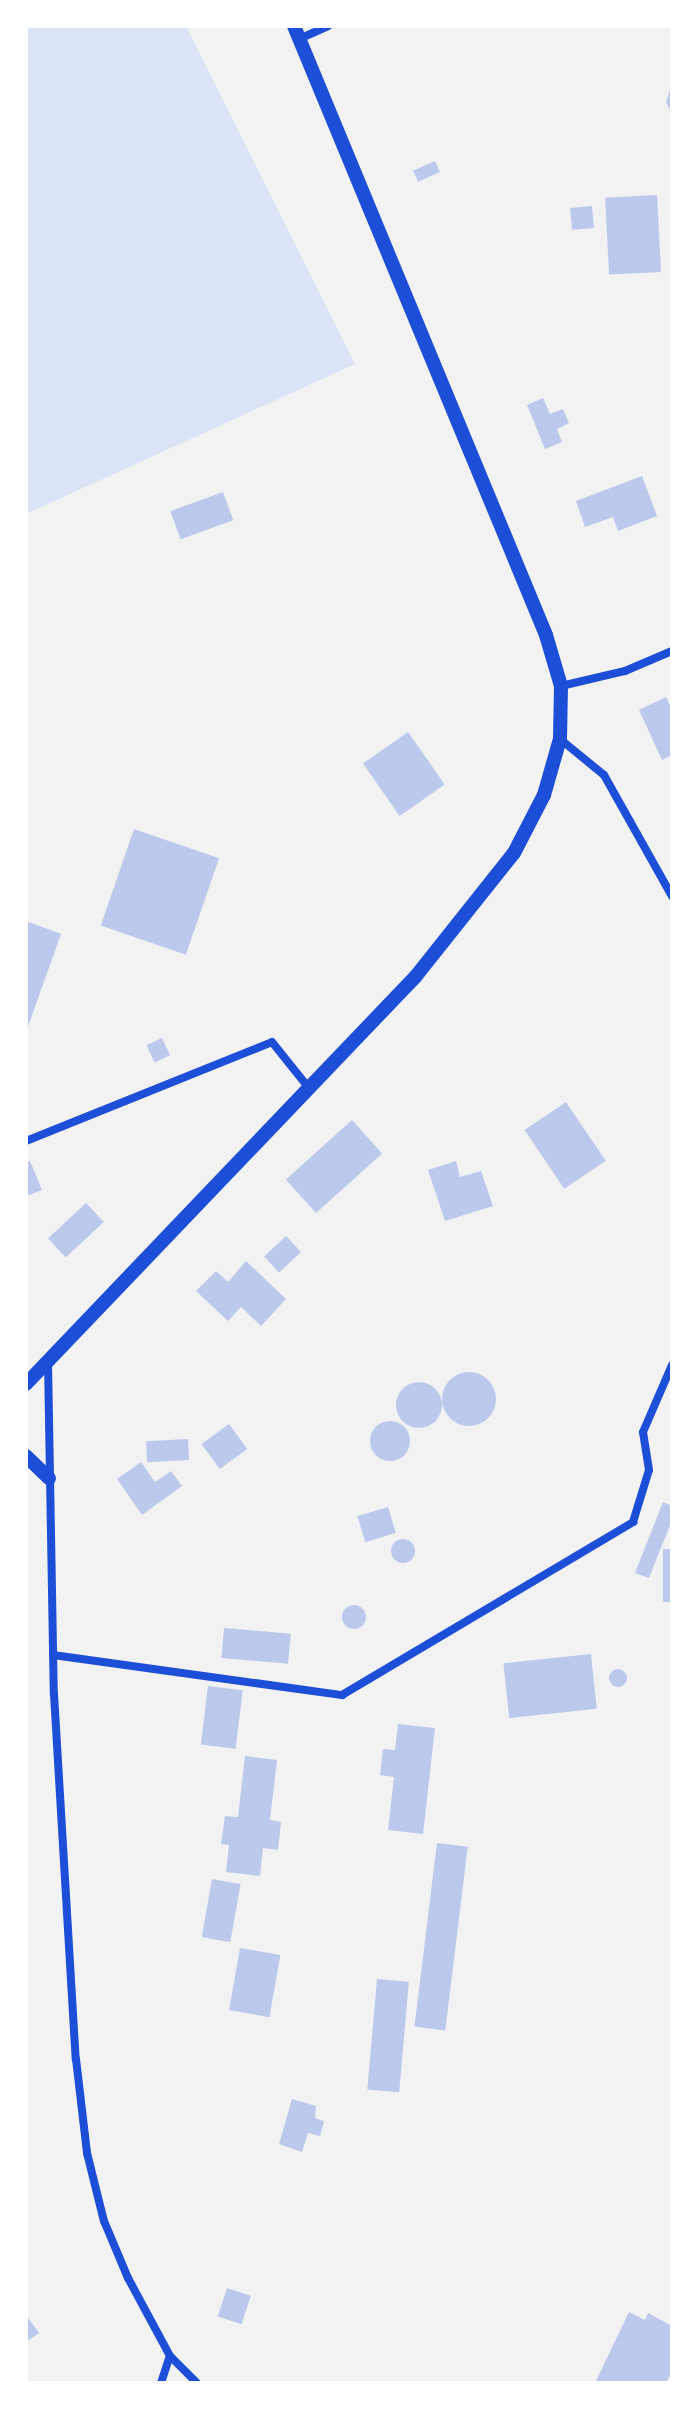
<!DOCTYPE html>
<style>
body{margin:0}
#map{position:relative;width:698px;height:2409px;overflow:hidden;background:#f2f2f2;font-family:"Titillium Web",sans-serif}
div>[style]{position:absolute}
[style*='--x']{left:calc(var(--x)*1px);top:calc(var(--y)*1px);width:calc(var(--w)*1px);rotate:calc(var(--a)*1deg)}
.green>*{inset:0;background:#dbe4f7}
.building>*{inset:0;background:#bdc9ec;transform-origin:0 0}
.round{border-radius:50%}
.minor>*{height:8px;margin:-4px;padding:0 4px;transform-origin:4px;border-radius:4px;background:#1d4ed8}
.tertiary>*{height:14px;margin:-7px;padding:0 7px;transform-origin:7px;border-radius:7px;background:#1d4ed8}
span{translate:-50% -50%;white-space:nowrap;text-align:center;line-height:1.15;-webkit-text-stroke:8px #fff;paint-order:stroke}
.frame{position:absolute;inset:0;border:28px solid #fff;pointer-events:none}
</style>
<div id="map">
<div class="green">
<div style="clip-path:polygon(26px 26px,186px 26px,355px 364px,26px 514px)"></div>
</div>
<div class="building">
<div style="clip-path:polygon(672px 84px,672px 114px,666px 102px)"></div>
<div style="left:435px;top:161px;width:12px;height:24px;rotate:66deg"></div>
<div style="left:657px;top:195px;width:77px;height:52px;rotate:87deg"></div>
<div style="left:592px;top:206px;width:22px;height:22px;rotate:85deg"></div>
<div style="clip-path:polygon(543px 398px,550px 414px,563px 409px,569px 423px,557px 429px,562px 442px,545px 449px,527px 405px)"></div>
<div style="clip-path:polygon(642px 476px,657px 516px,618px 531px,613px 517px,585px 527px,576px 501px)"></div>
<div style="left:223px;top:492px;width:30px;height:56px;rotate:70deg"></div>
<div style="clip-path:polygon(666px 697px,672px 710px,672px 755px,662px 760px,639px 710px)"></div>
<div style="left:408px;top:732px;width:64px;height:55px;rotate:55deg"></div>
<div style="left:134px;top:829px;width:90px;height:102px;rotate:19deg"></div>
<div style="clip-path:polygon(26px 921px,61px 934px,26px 1032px)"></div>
<div style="left:162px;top:1038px;width:19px;height:17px;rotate:65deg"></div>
<div style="left:566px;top:1102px;width:71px;height:50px;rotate:56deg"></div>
<div style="left:352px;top:1120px;width:45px;height:89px;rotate:48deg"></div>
<div style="clip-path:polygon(30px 1161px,42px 1190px,26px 1196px,26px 1163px)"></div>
<div style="clip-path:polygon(456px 1161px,460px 1177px,481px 1171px,493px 1206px,445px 1221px,428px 1170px)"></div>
<div style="left:86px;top:1203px;width:26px;height:52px;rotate:47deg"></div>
<div style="left:286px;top:1236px;width:22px;height:30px;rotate:47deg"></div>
<div style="clip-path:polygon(246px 1261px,286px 1299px,261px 1326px,241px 1307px,228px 1321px,196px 1291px,216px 1271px,228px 1282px)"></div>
<div class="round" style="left:442px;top:1372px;width:54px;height:54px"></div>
<div class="round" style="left:396px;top:1382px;width:46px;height:46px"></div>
<div class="round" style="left:370px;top:1421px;width:40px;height:40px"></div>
<div style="left:229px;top:1424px;width:31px;height:34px;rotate:54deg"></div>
<div style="left:188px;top:1439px;width:21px;height:42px;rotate:87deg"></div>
<div style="clip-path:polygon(141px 1462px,155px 1482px,171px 1471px,182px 1486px,142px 1515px,117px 1479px)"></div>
<div style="clip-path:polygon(663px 1502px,672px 1506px,672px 1520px,649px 1578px,635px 1573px)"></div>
<div style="left:388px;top:1507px;width:27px;height:32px;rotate:73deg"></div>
<div class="round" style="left:391px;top:1539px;width:24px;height:24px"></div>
<div style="left:663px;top:1549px;width:9px;height:53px"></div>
<div class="round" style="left:342px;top:1605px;width:24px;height:24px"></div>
<div style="left:224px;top:1628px;width:67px;height:30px;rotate:5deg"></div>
<div style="left:591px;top:1654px;width:55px;height:88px;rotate:84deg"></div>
<div class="round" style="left:609px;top:1669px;width:18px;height:18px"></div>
<div style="left:208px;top:1686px;width:35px;height:59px;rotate:7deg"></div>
<div style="clip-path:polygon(398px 1724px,435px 1728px,423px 1834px,388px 1830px,394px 1777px,380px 1775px,383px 1749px,395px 1750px)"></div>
<div style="clip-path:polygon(245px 1756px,277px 1760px,270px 1820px,281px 1822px,278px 1850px,263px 1848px,260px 1876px,226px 1872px,229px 1845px,221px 1844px,225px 1816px,238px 1817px)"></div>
<div style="left:437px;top:1843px;width:31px;height:185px;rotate:7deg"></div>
<div style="left:212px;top:1879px;width:29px;height:59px;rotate:10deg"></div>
<div style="left:240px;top:1948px;width:41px;height:63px;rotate:10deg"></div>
<div style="left:377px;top:1979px;width:32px;height:111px;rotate:5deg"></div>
<div style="clip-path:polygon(292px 2099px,316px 2106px,315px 2118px,324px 2121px,320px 2136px,308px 2133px,302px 2152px,279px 2144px)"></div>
<div style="left:227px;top:2288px;width:25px;height:30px;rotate:18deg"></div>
<div style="clip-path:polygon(629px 2312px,645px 2320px,648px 2313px,672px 2326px,672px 2372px,666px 2383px,595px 2383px)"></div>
<div style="clip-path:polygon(26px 2315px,39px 2333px,26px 2342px)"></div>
</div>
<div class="minor">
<div style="--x:299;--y:39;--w:32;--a:-24"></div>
<div style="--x:561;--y:686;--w:66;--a:-13.2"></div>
<div style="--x:625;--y:671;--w:51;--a:-23.1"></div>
<div style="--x:560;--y:739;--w:57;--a:39.3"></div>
<div style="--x:604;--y:775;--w:139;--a:60.7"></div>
<div style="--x:26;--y:1141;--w:265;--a:-21.9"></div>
<div style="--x:272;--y:1042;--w:58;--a:51.3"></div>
<div style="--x:48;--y:1362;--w:332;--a:89"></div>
<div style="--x:54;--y:1694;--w:366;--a:86.6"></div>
<div style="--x:76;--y:2059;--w:95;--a:83.3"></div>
<div style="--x:87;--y:2153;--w:70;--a:76"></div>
<div style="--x:104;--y:2221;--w:62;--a:67.2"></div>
<div style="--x:128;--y:2278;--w:89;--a:61.7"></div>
<div style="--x:170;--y:2356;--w:38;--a:45"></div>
<div style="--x:53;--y:1655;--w:292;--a:7.9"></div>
<div style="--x:342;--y:1695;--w:339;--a:-30.7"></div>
<div style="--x:633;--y:1522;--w:54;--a:-72.9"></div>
<div style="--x:649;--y:1470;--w:38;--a:-99"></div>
<div style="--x:643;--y:1432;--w:73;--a:-66.6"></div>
<div style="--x:161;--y:2383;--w:28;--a:-72"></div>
</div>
<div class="tertiary">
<div style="--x:26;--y:1384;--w:564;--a:-46.29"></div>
<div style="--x:416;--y:976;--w:157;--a:-51.5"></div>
<div style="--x:514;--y:853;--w:65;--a:-62.7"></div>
<div style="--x:544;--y:795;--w:58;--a:-74.1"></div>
<div style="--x:560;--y:739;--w:53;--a:-88.9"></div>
<div style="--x:561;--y:686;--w:53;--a:-106.4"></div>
<div style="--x:546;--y:635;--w:659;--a:-112.48"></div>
<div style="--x:26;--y:1456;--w:32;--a:44"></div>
</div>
<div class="frame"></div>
</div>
